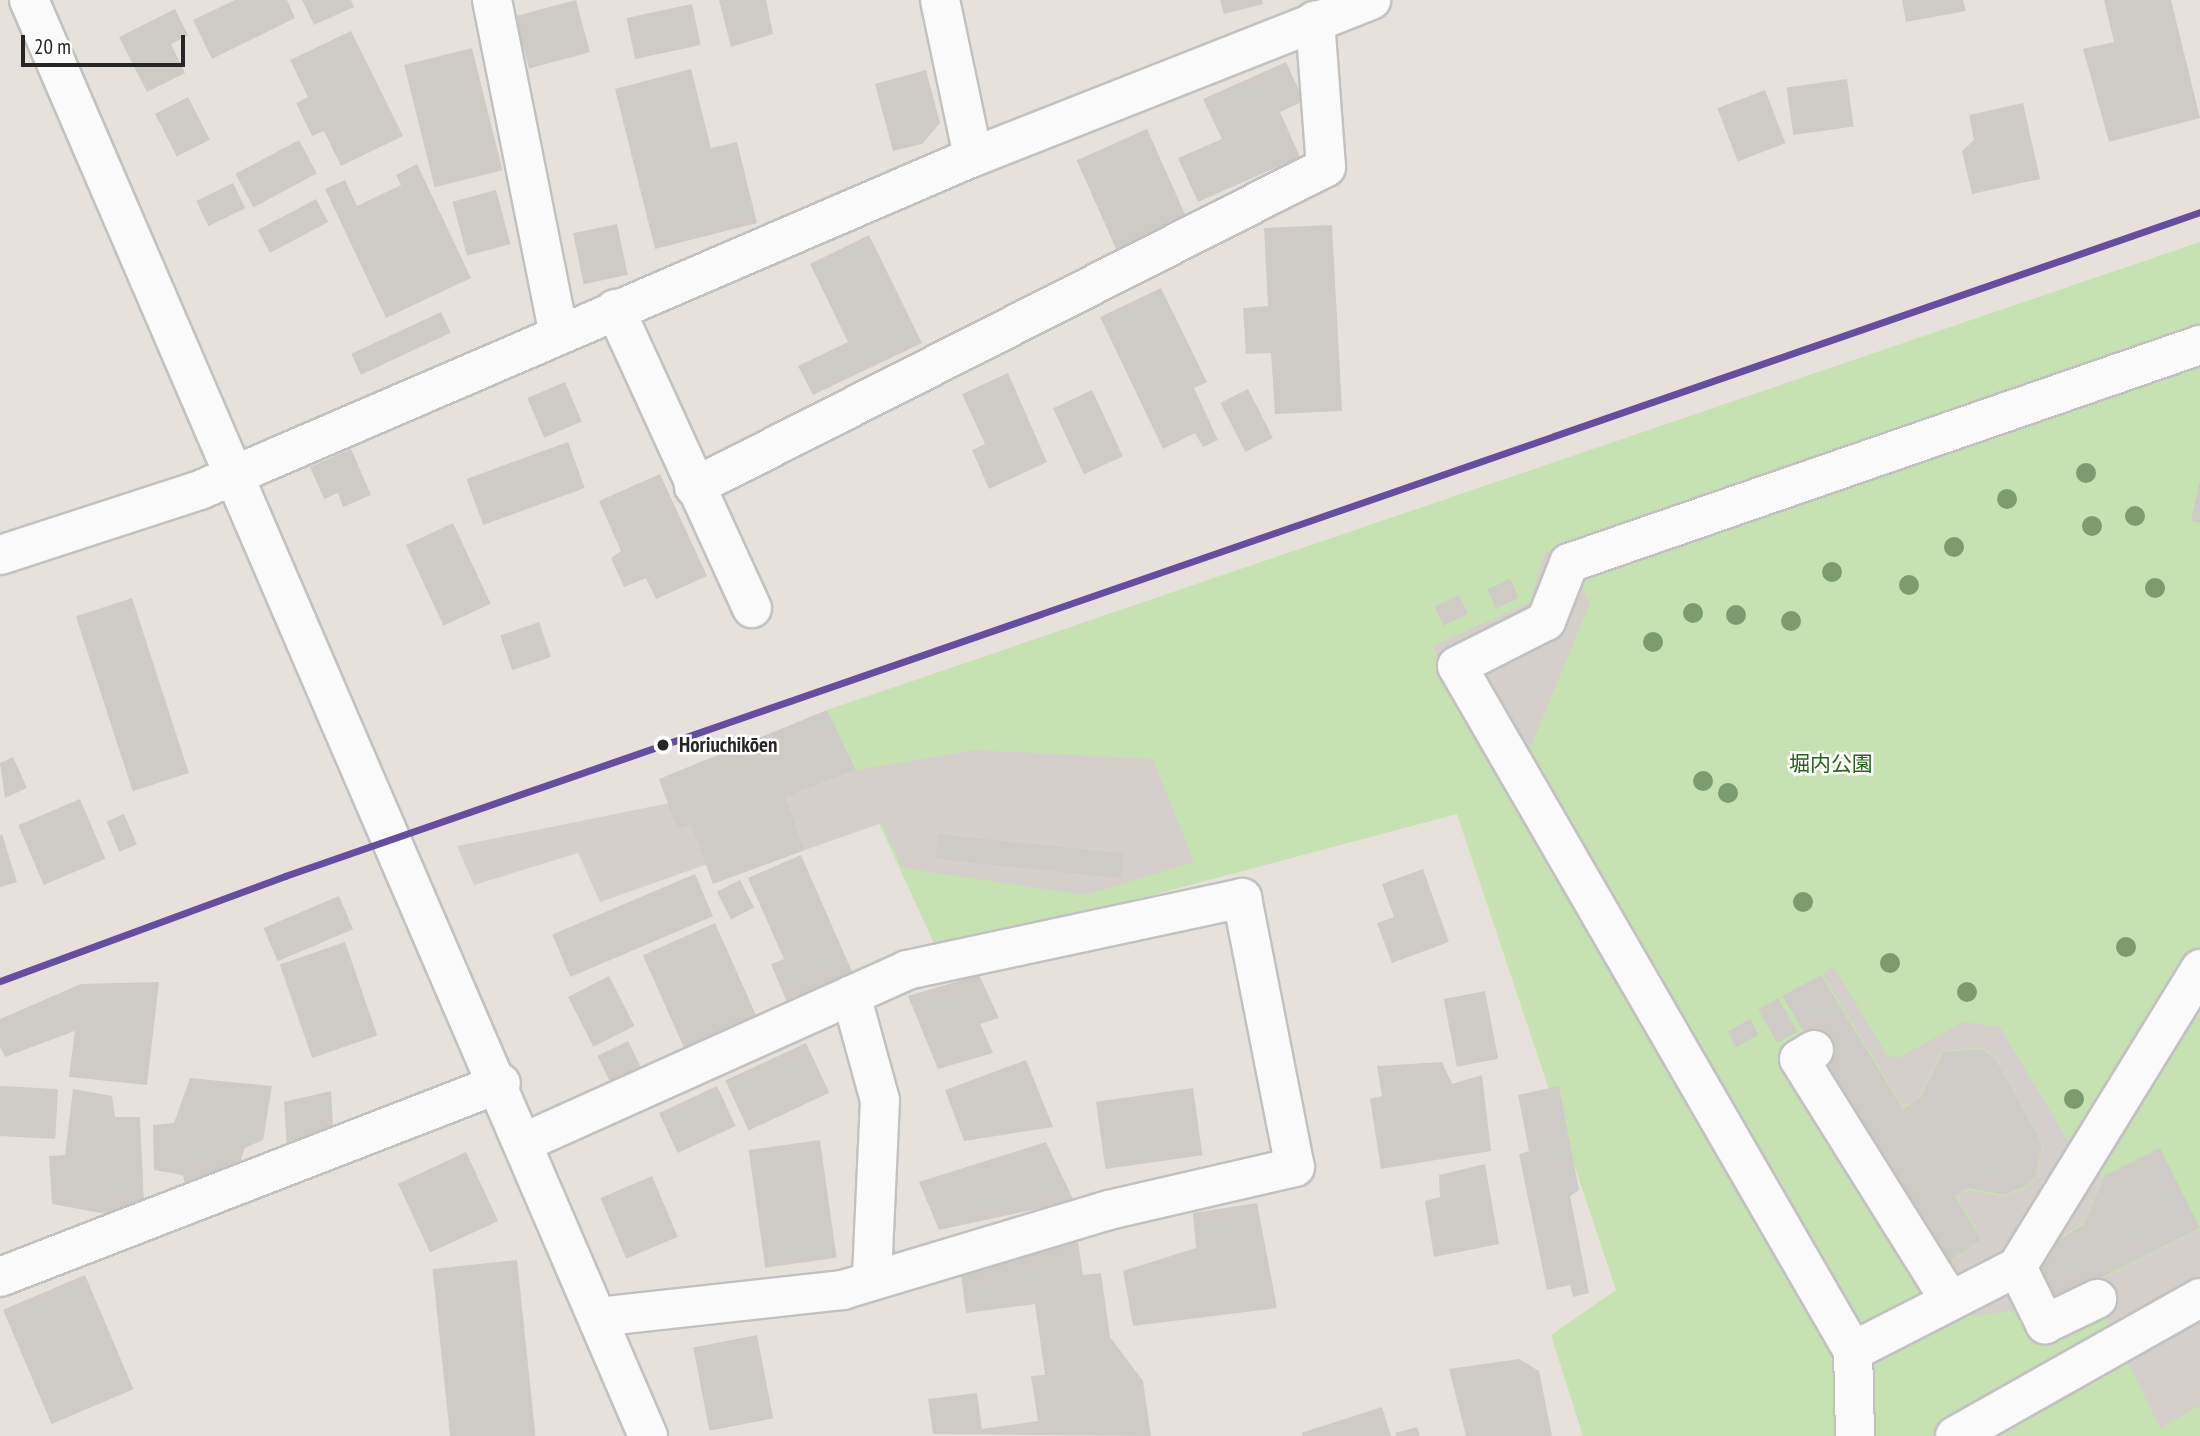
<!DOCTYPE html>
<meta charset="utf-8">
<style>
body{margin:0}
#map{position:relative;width:2200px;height:1436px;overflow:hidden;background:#e6e1db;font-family:"PT Sans Narrow","Noto Sans JP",sans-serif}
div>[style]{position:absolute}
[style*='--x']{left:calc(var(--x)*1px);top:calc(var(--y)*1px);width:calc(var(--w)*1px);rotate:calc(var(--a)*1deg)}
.green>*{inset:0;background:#c6e2b2}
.plaza>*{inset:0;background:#d4cfca}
.building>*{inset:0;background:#cecbc7;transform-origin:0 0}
.roads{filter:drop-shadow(2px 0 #c2c1c1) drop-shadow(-2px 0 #c2c1c1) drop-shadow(0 2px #c2c1c1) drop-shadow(0 -2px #c2c1c1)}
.street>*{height:38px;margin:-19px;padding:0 19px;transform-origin:19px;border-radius:19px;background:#fbfafa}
.rail-1>*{height:7px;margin:-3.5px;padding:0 3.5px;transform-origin:3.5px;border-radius:3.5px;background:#654e9e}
.trees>*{width:20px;height:20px;margin:-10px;border-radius:50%;background:#7c9c6f}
.dots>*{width:19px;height:19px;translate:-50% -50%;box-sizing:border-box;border:4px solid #fff;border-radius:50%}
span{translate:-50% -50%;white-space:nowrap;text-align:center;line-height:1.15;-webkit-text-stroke:5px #fff;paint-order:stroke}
.stop-label{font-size:21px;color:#262626;font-weight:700}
.left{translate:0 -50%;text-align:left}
.park-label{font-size:21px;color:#266317}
.scale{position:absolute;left:21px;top:35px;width:164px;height:32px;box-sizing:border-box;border:4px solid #262626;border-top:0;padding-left:9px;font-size:21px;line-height:24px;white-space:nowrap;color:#262626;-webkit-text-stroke:5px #fff;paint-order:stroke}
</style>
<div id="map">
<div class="green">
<div style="clip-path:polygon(2200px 242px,2200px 1436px,1583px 1436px,1551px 1335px,1616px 1290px,1457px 814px,938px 952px,827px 710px)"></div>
</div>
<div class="plaza">
<div style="clip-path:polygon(1545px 551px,1569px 563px,1590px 603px,1528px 753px,1493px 772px,1433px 646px,1530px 602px)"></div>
<div style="clip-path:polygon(975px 750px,1153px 759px,1194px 862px,1086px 895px,902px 868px,882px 823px,805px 850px,786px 797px,856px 770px)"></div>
<div style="clip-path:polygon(684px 800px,708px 864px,600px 902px,578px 853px,474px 885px,457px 846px)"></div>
<div style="clip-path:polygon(1834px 967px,1887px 1055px,1898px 1058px,1963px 1022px,2000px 1027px,2069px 1142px,2103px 1177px,2083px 1223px,2034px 1255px,2057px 1302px,2200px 1229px,2200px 1406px,2160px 1428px,2097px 1299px,1974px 1316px,1946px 1265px,1982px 1240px,1957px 1196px,1970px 1190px,2004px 1197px,2025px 1188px,2036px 1177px,2043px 1143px,1995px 1057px,1982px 1048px,1942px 1051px,1919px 1098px,1903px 1107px,1822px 973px)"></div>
</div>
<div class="building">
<div style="clip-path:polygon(235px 0,287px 0,295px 18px,212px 59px,193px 20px)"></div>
<div style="clip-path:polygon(302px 0,351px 0,354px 7px,314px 25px)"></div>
<div style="left:576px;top:0;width:54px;height:63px;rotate:75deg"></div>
<div style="clip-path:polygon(719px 0,766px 0,773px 34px,731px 47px)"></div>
<div style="clip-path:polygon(1220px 0,1262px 0,1263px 4px,1224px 14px)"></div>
<div style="clip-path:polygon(1902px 0,1963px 0,1966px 11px,1906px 22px)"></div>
<div style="clip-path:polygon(2104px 0,2171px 0,2200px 118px,2109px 142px,2083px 49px,2114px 42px)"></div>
<div style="left:692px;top:4px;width:42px;height:67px;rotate:78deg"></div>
<div style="clip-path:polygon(175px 9px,188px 35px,171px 44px,185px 73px,147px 92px,119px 37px)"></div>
<div style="clip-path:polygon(351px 31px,403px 136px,341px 166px,324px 131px,312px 136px,296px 103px,308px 97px,290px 60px)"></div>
<div style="left:472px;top:48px;width:126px;height:70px;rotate:76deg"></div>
<div style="clip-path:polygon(1286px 62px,1304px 101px,1280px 112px,1300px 157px,1198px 202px,1178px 158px,1222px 139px,1203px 99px)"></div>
<div style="clip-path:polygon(691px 69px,711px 148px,737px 142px,757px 223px,655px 249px,615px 89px)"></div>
<div style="clip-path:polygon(926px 70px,940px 123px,922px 144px,893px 151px,875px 84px)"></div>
<div style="left:1847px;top:79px;width:48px;height:61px;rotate:82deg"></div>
<div style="left:1765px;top:90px;width:57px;height:51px;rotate:69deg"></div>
<div style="left:188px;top:97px;width:48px;height:37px;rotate:63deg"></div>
<div style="clip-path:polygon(2023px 103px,2040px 179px,1972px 194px,1962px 151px,1974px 140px,1969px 115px)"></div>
<div style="left:1147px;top:129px;width:97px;height:77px;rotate:66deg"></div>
<div style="left:299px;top:140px;width:38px;height:72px;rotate:62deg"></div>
<div style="clip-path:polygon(417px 164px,471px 278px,386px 318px,325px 189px,345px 180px,357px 206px,401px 185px,396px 175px)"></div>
<div style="left:233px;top:183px;width:28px;height:41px;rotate:64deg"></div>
<div style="left:496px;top:190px;width:56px;height:45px;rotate:75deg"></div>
<div style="left:316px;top:199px;width:26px;height:66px;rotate:62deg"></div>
<div style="left:617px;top:224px;width:52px;height:45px;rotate:78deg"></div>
<div style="clip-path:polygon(1332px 225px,1342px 411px,1275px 414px,1271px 353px,1246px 354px,1243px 308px,1268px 306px,1264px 228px)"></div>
<div style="clip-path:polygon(869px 235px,922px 343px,813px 395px,798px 366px,848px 342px,810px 264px)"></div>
<div style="clip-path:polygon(1161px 288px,1207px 382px,1194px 388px,1218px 440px,1203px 447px,1195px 433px,1163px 449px,1100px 317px)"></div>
<div style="left:441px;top:312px;width:23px;height:99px;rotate:65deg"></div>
<div style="clip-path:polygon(1008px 373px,1047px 462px,989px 489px,972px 450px,985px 444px,962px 394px)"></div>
<div style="left:565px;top:382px;width:43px;height:41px;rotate:67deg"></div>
<div style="left:1248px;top:389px;width:55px;height:31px;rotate:63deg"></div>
<div style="left:1092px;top:390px;width:73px;height:43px;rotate:65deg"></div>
<div style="left:568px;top:442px;width:49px;height:108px;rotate:70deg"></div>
<div style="clip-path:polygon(351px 449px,371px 495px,343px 507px,338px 493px,324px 499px,310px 467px)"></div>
<div style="clip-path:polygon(660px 474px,707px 576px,656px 599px,646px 578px,624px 587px,611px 558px,621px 551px,599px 501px)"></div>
<div style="clip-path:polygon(2199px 483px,2200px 483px,2200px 523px,2191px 521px)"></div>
<div style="left:453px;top:523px;width:89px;height:52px;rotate:65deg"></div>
<div style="left:1510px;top:579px;width:21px;height:25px;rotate:65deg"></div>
<div style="left:1459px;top:595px;width:21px;height:27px;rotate:65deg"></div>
<div style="left:132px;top:598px;width:184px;height:59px;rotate:72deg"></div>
<div style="left:539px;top:622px;width:37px;height:41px;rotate:71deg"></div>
<div style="clip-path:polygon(827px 710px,856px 770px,786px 797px,805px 850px,713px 884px,691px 824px,677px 829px,659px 779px)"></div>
<div style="clip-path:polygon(13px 757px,27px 788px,5px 798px,0 763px)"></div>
<div style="left:80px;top:799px;width:65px;height:67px;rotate:67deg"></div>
<div style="left:124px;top:814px;width:33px;height:19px;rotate:67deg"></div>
<div style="clip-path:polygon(2px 834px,17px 882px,0 887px,0 835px)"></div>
<div style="left:938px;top:834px;width:187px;height:25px;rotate:6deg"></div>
<div style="clip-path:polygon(801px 855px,857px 983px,791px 1012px,771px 964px,784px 959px,748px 878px)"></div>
<div style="clip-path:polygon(1423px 869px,1449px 942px,1392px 963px,1377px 923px,1394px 917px,1382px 884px)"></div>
<div style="left:695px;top:874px;width:46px;height:155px;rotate:67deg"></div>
<div style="left:740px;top:880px;width:31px;height:26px;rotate:63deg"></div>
<div style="left:339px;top:896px;width:36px;height:82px;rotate:67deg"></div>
<div style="left:715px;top:923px;width:107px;height:79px;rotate:66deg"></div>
<div style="left:345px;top:942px;width:99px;height:69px;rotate:71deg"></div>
<div style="clip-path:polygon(979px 975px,999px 1018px,980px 1024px,993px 1053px,938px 1069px,908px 996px)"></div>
<div style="clip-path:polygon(1821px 975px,1903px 1109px,1920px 1098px,1943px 1052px,1981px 1049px,1995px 1058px,2042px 1143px,2036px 1176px,2024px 1187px,2004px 1195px,1969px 1188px,1955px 1196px,1981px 1240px,1945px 1264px,1782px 996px)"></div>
<div style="left:609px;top:976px;width:56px;height:46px;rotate:63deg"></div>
<div style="clip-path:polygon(159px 982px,147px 1085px,69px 1077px,75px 1031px,5px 1057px,0 1047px,0 1019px,81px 984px)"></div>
<div style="left:1485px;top:991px;width:69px;height:42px;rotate:79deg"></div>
<div style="left:1778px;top:998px;width:39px;height:23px;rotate:60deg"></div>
<div style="left:1750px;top:1019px;width:18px;height:26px;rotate:61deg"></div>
<div style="left:628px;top:1041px;width:37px;height:34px;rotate:64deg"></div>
<div style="left:806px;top:1043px;width:55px;height:89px;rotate:65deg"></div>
<div style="clip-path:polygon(1026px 1060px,1053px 1127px,964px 1141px,945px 1090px)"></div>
<div style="clip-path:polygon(1442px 1062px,1452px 1084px,1482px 1075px,1491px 1151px,1381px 1169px,1370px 1099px,1382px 1096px,1377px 1066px)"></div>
<div style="clip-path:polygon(190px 1078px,272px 1086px,263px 1140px,245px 1148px,239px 1166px,186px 1189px,183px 1175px,154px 1170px,153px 1125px,174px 1123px)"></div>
<div style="left:0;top:1086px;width:58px;height:50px;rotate:3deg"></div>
<div style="left:717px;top:1086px;width:44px;height:64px;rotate:65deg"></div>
<div style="clip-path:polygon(1559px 1086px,1579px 1190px,1570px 1196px,1589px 1293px,1573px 1297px,1570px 1285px,1547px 1290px,1519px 1154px,1529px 1151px,1518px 1095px)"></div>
<div style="left:1193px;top:1088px;width:68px;height:98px;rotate:82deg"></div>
<div style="clip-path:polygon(73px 1089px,112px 1096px,115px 1117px,140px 1117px,144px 1202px,112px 1215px,52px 1204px,49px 1156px,65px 1155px)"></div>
<div style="clip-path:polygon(331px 1091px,333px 1126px,287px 1149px,284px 1102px)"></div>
<div style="left:820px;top:1140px;width:119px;height:72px;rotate:82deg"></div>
<div style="clip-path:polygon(1046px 1142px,1074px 1201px,939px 1230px,919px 1182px)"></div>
<div style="clip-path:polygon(2160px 1148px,2200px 1228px,2057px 1300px,2036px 1255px,2084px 1224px,2104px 1176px)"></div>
<div style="left:466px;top:1152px;width:76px;height:75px;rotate:65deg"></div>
<div style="clip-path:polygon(1485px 1164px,1499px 1244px,1434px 1257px,1425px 1201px,1440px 1197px,1439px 1175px)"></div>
<div style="left:652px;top:1176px;width:66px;height:56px;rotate:67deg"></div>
<div style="clip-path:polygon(1257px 1203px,1277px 1308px,1133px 1326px,1123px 1271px,1196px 1248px,1193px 1213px)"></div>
<div style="clip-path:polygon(1078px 1242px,1083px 1275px,1101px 1273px,1110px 1337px,1143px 1381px,1151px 1436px,933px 1434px,928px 1399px,977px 1393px,982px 1429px,1038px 1421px,1031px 1376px,1045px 1375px,1035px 1304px,966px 1313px,959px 1258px)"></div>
<div style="left:517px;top:1260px;width:177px;height:85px;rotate:84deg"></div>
<div style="left:85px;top:1275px;width:124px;height:89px;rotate:67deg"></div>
<div style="left:757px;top:1335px;width:85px;height:65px;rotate:79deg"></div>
<div style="clip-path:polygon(1519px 1359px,1539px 1371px,1552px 1436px,1466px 1436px,1449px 1369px)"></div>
<div style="clip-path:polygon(1382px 1407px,1391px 1436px,1303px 1436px,1301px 1433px)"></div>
<div style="clip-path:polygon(1417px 1427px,1420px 1436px,1396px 1436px,1395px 1433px)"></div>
</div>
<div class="roads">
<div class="street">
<div style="--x:29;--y:0;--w:1564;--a:66.68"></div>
<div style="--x:492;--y:0;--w:341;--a:78.7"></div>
<div style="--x:940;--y:0;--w:160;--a:78.1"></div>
<div style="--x:615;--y:309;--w:329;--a:65.4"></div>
<div style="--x:694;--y:487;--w:708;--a:-26.85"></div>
<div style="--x:1326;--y:167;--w:147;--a:-94.3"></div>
<div style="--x:0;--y:555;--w:210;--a:-18"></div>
<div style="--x:200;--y:490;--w:842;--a:-23.31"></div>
<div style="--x:973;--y:157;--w:428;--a:-21.5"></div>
<div style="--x:851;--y:995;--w:109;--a:74.6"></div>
<div style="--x:880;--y:1100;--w:178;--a:92.6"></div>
<div style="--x:1814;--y:1050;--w:17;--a:149"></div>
<div style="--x:1799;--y:1059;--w:285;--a:58"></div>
<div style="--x:525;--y:1142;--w:419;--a:-24.2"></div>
<div style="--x:907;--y:970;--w:343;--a:-12.1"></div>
<div style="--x:1242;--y:898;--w:274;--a:78.9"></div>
<div style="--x:1295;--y:1167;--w:191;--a:167"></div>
<div style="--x:1109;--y:1210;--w:278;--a:163.3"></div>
<div style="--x:843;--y:1290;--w:245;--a:173.7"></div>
<div style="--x:2017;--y:1267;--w:64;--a:63.8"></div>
<div style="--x:2045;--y:1324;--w:58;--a:-25.7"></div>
<div style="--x:0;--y:1277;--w:537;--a:-21.17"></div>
<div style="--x:1853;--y:1351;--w:184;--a:-27.1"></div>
<div style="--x:2017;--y:1267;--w:350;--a:-58.4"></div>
<div style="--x:1855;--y:1436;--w:85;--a:-91.3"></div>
<div style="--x:1853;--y:1351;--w:791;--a:-120.03"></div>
<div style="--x:1457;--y:666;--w:100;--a:-26.8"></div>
<div style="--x:1546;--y:621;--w:62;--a:-68.4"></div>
<div style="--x:1569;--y:563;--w:668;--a:-19.06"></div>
<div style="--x:1955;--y:1436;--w:281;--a:-29.4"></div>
</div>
</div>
<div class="rail-1">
<div style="--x:0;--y:981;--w:304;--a:-20.2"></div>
<div style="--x:285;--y:876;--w:2027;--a:-19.12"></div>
</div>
<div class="trees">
<div style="left:2086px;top:473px"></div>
<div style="left:2007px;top:499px"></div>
<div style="left:2135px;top:516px"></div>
<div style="left:2092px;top:526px"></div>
<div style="left:1954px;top:547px"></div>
<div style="left:1832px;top:572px"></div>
<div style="left:1909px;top:585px"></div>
<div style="left:2155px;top:588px"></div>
<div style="left:1693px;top:613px"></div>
<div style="left:1736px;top:615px"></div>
<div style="left:1791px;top:621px"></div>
<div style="left:1653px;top:642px"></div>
<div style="left:1703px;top:781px"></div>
<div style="left:1728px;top:793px"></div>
<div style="left:1803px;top:902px"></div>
<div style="left:2126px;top:947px"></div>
<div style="left:1890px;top:963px"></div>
<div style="left:1967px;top:992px"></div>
<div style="left:2074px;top:1099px"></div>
</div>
<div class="dots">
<div style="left:663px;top:745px;background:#262626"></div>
</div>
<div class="stop-label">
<span class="left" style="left:679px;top:745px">Horiuchikōen</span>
</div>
<div class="park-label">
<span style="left:1831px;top:764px">堀内公園</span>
</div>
<div class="scale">20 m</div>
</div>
